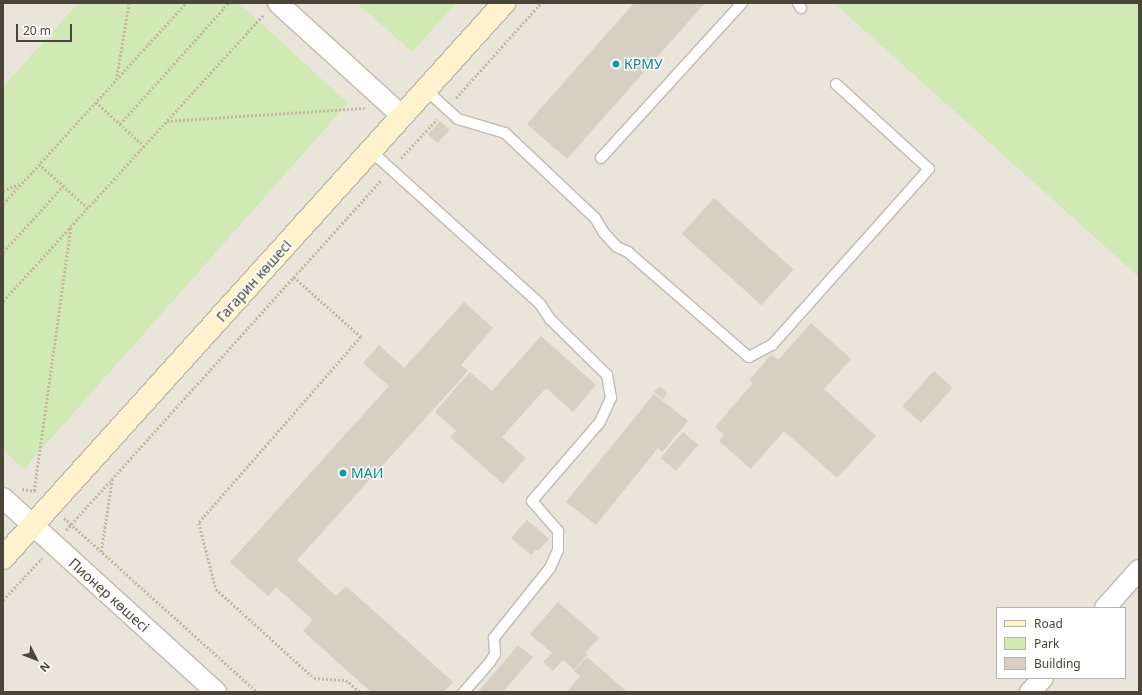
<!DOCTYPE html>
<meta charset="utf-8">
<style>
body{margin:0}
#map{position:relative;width:1142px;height:695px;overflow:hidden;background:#f6f3ec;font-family:"Noto Sans",sans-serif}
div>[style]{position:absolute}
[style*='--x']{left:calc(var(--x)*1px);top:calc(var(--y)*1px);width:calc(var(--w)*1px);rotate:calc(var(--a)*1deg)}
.residential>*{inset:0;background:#e9e5da}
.green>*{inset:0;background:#d1e9b5}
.building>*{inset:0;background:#d7cfc1;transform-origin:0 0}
.path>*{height:2.5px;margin-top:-1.25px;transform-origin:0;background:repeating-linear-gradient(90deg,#c3b79f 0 2px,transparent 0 4px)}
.roads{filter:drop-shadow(1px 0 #c1bbae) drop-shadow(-1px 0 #c1bbae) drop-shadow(0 1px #c1bbae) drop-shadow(0 -1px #c1bbae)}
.service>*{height:10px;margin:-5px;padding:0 5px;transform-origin:5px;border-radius:5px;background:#fff}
.minor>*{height:20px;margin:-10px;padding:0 10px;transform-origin:10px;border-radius:10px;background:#fff}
.secondary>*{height:22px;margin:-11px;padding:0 11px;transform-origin:11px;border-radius:11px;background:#fef3cd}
.dots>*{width:11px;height:11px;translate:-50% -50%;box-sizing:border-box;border:2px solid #fff;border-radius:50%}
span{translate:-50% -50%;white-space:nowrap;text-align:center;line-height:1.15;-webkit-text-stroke:3px #fff;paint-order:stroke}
.culture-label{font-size:14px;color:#0d838f}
.left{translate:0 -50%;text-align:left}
.street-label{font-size:14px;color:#4a4439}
.frame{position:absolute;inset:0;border:4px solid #4a4439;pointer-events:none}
.legend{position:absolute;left:996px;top:607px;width:130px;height:72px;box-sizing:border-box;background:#fff;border:1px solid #b7b4b0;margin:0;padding:5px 7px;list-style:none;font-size:12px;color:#4a4439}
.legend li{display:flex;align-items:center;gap:8px;height:20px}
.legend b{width:20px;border:1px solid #b7b4b0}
.north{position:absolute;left:16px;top:639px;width:40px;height:40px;-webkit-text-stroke:3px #fff;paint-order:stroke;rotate:132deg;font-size:11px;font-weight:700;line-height:16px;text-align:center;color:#4a4439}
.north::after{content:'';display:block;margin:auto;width:14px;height:18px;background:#4a4439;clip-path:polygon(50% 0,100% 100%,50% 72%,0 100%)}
.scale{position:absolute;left:16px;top:24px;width:56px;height:18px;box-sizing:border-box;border:2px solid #4a4439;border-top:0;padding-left:5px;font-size:12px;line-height:14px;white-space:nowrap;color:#4a4439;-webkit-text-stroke:3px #fff;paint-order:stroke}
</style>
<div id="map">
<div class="residential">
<div style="clip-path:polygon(evenodd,3px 3px,1139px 3px,1139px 692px,3px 692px,3px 3px,997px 608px,1125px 608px,1125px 678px,997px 678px,997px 608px)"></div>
</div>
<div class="green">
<div style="clip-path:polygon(78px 3px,239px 3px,348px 103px,24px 469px,3px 450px,3px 87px)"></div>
<div style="clip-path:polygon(357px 3px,456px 3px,412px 52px)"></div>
<div style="clip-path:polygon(834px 3px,1139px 3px,1139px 277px)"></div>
</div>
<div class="building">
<div style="clip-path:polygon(634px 3px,705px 3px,567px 159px,527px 124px)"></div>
<div style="left:440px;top:121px;width:13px;height:18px;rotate:42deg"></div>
<div style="left:714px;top:198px;width:107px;height:48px;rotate:42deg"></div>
<div style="clip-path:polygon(464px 302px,493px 328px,461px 365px,468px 371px,297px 560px,336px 596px,346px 586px,453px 682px,444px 692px,371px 692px,303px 631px,313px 620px,276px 587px,268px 596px,230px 562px,389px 386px,363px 363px,379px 345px,404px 368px)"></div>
<div style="clip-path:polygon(811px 323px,851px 359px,824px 389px,876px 436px,837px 478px,784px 431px,751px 469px,719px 441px,724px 435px,715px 427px,753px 383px,749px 380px,772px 354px,778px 360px)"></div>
<div style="clip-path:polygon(541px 336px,596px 385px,573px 412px,546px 388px,502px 437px,526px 458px,503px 484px,450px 437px,456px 431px,435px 412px,470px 372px,492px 391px)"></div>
<div style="left:934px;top:371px;width:25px;height:47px;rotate:42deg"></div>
<div style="clip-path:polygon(661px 387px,667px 393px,663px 399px,654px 392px,657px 388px)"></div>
<div style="clip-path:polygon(654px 394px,688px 421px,662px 452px,658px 448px,596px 525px,566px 502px)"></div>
<div style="left:683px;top:432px;width:20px;height:34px;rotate:41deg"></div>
<div style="clip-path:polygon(527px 520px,549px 539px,538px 551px,536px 550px,531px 555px,511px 538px)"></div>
<div style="clip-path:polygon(558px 602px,599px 638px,585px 653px,587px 655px,574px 670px,563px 660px,553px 671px,543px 662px,552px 653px,530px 634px)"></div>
<div style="clip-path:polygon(518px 645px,533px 657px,503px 692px,478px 692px)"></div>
<div style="clip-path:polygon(587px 657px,627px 692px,567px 692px,580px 676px,574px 671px)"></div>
</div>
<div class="path">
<div style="--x:116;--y:80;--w:78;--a:-80.4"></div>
<div style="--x:456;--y:98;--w:127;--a:-48.2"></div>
<div style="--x:96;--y:102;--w:65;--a:42.5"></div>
<div style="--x:167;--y:121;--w:198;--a:-3.8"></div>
<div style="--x:120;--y:124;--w:162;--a:-48.2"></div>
<div style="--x:401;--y:158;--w:53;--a:-47.3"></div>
<div style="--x:39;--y:164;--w:66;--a:41.9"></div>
<div style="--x:3;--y:191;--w:20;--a:-24"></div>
<div style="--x:3;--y:204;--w:272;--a:-47.7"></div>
<div style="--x:3;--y:252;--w:89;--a:-47.7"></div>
<div style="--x:294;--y:277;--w:90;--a:41.8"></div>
<div style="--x:361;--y:337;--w:247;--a:131.1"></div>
<div style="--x:199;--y:523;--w:68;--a:75.6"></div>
<div style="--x:216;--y:589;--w:132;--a:42.2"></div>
<div style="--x:314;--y:678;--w:32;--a:4"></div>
<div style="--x:346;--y:680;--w:18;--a:41"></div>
<div style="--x:3;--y:301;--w:388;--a:-47.7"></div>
<div style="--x:22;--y:489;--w:12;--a:9"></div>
<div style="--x:35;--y:492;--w:1;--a:-135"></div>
<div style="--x:34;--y:491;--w:268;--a:-82.1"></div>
<div style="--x:64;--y:518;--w:260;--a:42"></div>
<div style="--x:66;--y:530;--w:471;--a:-48"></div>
<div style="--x:101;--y:552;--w:74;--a:-81.4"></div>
<div style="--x:3;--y:600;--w:57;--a:-47.1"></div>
</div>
<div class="roads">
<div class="service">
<div style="--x:798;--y:3;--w:6;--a:59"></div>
<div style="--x:426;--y:90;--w:43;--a:42.2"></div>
<div style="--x:458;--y:119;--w:49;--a:16.6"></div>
<div style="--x:505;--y:133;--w:124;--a:43.4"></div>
<div style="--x:595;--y:218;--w:17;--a:59"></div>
<div style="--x:604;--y:233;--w:19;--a:47"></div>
<div style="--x:617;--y:247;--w:12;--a:24"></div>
<div style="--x:628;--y:252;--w:160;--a:41"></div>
<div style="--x:749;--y:357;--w:26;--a:-28"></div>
<div style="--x:772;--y:345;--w:236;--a:-48.3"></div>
<div style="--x:929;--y:169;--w:126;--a:-137.6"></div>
<div style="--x:372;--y:152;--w:227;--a:42.1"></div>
<div style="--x:540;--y:304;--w:18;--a:56"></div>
<div style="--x:550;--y:319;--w:80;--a:44.5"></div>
<div style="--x:607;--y:375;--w:23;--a:80"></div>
<div style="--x:611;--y:398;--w:26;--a:115"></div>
<div style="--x:600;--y:422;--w:104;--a:130.7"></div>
<div style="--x:532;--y:501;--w:40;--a:49"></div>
<div style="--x:558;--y:531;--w:19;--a:90"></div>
<div style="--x:558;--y:550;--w:20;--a:114"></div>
<div style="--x:550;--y:568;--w:90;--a:128.7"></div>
<div style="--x:494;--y:638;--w:16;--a:86"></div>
<div style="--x:495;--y:654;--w:9;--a:122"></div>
<div style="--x:490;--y:662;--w:40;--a:131"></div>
<div style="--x:601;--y:158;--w:210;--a:-47.7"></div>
</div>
<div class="minor">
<div style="--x:278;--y:3;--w:168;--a:42.3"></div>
<div style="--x:3;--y:498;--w:288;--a:42.3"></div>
<div style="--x:1105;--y:608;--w:51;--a:-48.2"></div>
<div style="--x:1030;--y:692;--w:19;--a:-47"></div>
</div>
<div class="secondary">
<div style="--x:3;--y:558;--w:748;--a:-47.93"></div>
</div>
</div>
<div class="dots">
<div style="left:616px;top:64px;background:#0f9aa8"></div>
<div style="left:343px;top:473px;background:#0f9aa8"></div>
</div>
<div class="culture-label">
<span class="left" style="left:624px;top:64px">КРМУ</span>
<span class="left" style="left:351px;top:473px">МАИ</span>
</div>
<div class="street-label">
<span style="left:254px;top:281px;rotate:-48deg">Гагарин көшесі</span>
<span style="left:109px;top:595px;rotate:42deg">Пионер көшесі</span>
</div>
<div class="frame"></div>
<ul class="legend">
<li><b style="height:5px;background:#fef3cd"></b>Road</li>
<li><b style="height:11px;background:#d1e9b5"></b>Park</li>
<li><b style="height:11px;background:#d7cfc1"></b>Building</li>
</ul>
<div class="north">N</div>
<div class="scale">20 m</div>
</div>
